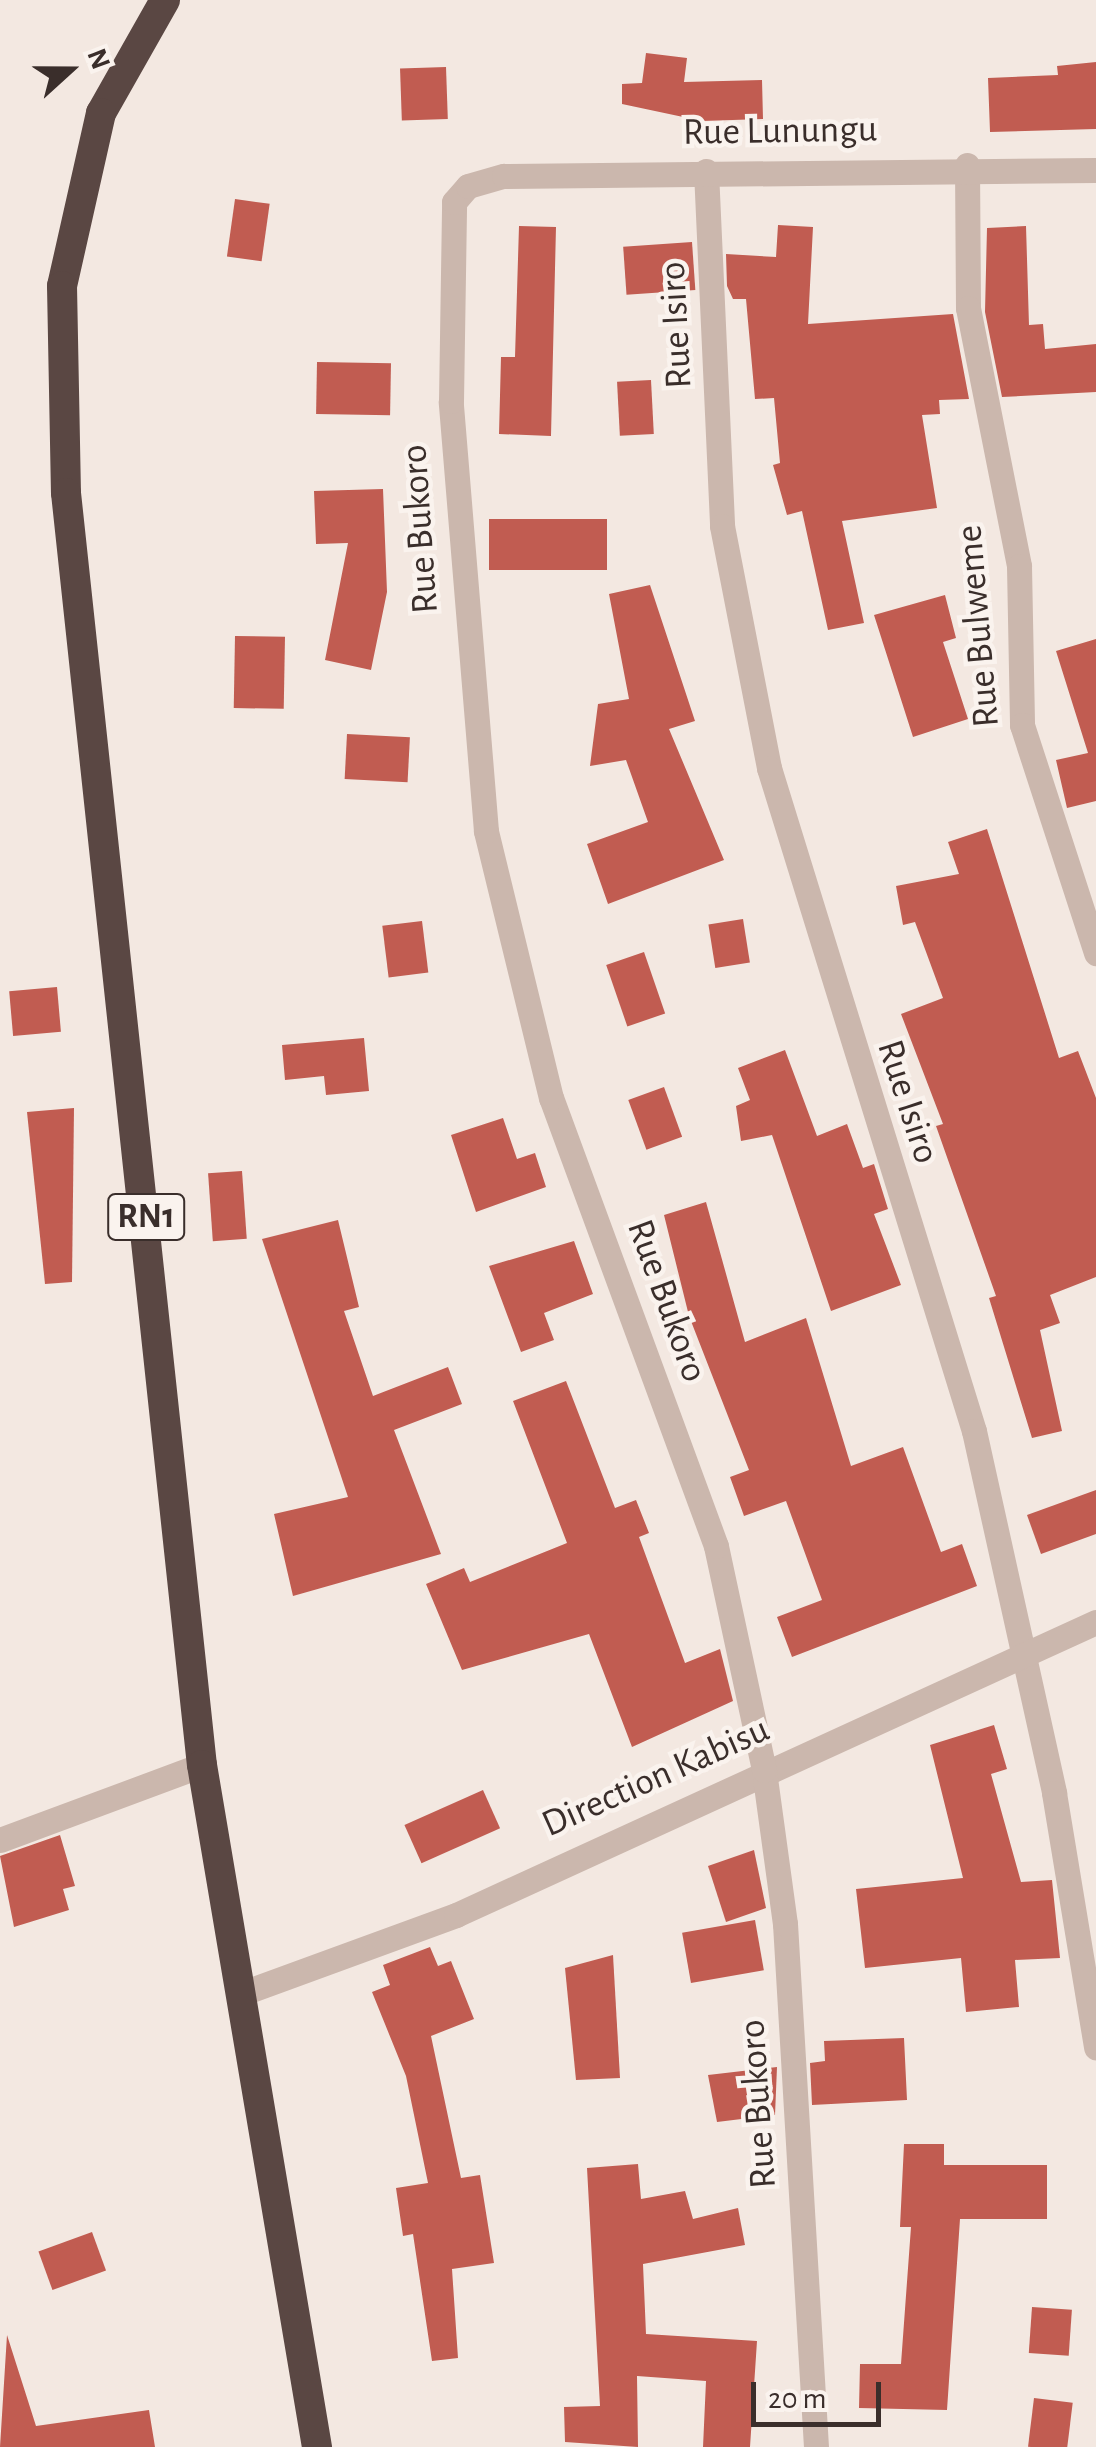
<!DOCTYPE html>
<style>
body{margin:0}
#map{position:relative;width:1096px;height:2447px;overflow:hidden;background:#f3e8e1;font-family:"Alegreya Sans",sans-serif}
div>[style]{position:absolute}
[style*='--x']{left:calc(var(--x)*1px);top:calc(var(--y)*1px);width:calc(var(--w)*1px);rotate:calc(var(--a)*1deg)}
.building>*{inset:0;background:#c15c51;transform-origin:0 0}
.minor>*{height:25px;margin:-12.5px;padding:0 12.5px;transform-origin:12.5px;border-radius:12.5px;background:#cbb7ad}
.highway>*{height:30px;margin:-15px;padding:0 15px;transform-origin:15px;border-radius:15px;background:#5a4743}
span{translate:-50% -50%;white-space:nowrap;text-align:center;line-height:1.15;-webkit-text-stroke:9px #faf3ee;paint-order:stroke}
.shield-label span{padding:2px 8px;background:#faf3ee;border:2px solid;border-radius:8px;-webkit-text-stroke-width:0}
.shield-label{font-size:35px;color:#3a2e2b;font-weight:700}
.street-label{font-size:38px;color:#3a2e2b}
.north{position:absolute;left:20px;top:20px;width:100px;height:100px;-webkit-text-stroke:8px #faf3ee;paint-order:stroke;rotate:69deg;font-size:28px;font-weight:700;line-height:40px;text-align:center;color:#3a2e2b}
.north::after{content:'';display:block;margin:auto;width:35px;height:45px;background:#3a2e2b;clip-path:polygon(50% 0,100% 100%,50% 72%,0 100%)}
.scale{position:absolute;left:751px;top:2382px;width:130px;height:45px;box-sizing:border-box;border:5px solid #3a2e2b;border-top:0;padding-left:12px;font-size:30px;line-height:35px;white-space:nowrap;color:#3a2e2b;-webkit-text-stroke:8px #faf3ee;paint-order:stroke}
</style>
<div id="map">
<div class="building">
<div style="clip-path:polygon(646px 53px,687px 58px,684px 82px,762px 80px,763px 119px,702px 121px,622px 104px,622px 84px,642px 83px)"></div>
<div style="clip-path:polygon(1096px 62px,1096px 129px,990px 132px,988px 78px,1058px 75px,1057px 66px)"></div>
<div style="left:446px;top:67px;width:52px;height:46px;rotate:88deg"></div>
<div style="left:235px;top:199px;width:35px;height:58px;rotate:8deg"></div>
<div style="clip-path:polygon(778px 225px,813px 227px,808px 324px,953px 314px,969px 399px,939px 400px,940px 414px,922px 415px,937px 508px,842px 521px,864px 623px,828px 630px,802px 511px,787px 515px,773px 465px,780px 463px,774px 398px,755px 399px,746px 299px,733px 299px,727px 286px,726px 254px,776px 257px)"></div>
<div style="clip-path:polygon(519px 226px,556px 227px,551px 436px,499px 434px,501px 357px,515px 357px)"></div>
<div style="clip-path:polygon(1026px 226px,1029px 325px,1043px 324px,1045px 349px,1096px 344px,1096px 392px,1002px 397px,985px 312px,987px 228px)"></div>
<div style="left:692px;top:242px;width:48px;height:69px;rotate:86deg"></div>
<div style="left:317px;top:362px;width:74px;height:52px;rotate:1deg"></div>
<div style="left:651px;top:380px;width:54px;height:34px;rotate:87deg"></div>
<div style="clip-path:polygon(383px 489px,387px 592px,371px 670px,325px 660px,348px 543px,316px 544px,314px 491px)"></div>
<div style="left:489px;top:519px;width:118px;height:51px"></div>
<div style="clip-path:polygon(650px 585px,695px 721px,669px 729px,724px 860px,608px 904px,587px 844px,648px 822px,626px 760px,590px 766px,598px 704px,629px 699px,609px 594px)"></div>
<div style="clip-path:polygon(945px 595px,956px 638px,943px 642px,968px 719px,913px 737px,874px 615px)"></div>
<div style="left:235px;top:636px;width:50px;height:72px;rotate:1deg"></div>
<div style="clip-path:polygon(1096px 639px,1096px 801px,1067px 808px,1056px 760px,1088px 753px,1056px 651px)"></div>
<div style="left:347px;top:734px;width:63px;height:45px;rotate:3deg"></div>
<div style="clip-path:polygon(987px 829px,1059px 1058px,1078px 1051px,1096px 1098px,1096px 1277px,1050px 1295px,1060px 1323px,1040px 1330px,1062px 1431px,1032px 1438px,989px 1298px,996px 1296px,936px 1126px,943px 1124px,901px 1014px,943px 998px,915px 922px,903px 925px,896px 886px,959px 874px,948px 842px)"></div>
<div style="left:743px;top:919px;width:44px;height:35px;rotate:81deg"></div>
<div style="left:422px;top:921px;width:52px;height:40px;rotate:83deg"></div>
<div style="left:644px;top:952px;width:65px;height:40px;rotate:71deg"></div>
<div style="left:57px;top:987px;width:45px;height:48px;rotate:85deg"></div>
<div style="clip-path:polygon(364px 1038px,369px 1091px,326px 1095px,324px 1076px,285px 1080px,282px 1045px)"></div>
<div style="clip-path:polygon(785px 1050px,817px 1136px,847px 1124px,863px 1168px,874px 1164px,888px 1209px,874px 1214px,901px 1285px,831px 1311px,772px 1135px,741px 1141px,736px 1106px,750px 1100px,738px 1068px)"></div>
<div style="left:664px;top:1087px;width:53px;height:38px;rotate:70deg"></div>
<div style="clip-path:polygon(74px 1108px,72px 1282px,45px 1284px,27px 1112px)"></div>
<div style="clip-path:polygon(503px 1118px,517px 1159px,535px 1153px,546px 1187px,476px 1212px,451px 1135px)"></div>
<div style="left:242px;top:1171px;width:68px;height:34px;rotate:86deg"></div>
<div style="clip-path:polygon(706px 1202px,745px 1342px,806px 1318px,851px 1466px,903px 1447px,941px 1552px,962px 1544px,977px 1586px,792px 1657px,777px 1617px,822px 1600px,786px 1501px,744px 1516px,730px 1477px,749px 1470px,689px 1316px,664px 1215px)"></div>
<div style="clip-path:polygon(338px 1220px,359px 1307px,344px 1311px,373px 1396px,448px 1367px,462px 1404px,394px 1430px,441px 1554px,293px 1596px,274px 1514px,348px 1497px,262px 1239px)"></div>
<div style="clip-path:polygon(574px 1241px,593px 1294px,544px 1313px,554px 1340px,521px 1352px,489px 1266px)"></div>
<div style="clip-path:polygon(566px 1381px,615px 1508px,636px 1500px,649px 1533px,639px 1537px,685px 1663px,720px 1649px,733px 1701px,632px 1747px,589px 1634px,462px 1670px,426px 1584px,464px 1568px,470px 1582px,567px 1543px,513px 1401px)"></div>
<div style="clip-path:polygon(1096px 1490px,1096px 1534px,1041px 1554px,1027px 1515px)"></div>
<div style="clip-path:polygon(994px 1725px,1007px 1769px,991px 1774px,1021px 1882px,1052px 1880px,1060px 1958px,1015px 1960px,1019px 2007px,966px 2012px,961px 1958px,865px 1968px,856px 1889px,963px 1878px,930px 1745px)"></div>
<div style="left:483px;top:1790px;width:42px;height:86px;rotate:66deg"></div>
<div style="clip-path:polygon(60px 1835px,75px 1886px,63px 1889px,69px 1910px,14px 1927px,0 1856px)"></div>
<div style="clip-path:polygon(754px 1850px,766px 1908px,726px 1922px,708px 1866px)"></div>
<div style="left:755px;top:1920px;width:51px;height:74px;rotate:80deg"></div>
<div style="clip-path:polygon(430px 1947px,438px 1966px,451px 1961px,474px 2019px,431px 2036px,461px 2178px,480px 2175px,494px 2263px,452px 2269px,458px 2358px,432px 2361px,413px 2234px,403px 2236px,396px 2188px,428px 2183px,406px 2076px,372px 1992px,390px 1985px,383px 1965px)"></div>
<div style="clip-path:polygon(613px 1955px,620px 2078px,576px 2080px,565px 1968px)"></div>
<div style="clip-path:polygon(904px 2038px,907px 2100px,812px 2105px,810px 2063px,825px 2061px,824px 2041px)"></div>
<div style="clip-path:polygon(777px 2067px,775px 2115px,717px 2122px,708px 2075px)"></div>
<div style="clip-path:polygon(904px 2144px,944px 2144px,944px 2165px,1047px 2165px,1047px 2219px,960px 2219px,947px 2410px,859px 2408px,860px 2364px,901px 2364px,911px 2227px,900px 2227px)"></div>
<div style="clip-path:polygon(638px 2164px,641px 2199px,685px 2191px,693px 2219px,738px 2208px,745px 2245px,643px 2264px,646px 2334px,757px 2341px,750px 2447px,703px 2447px,706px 2381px,637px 2376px,638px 2447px,565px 2442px,564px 2407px,600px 2406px,587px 2168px)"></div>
<div style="left:92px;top:2232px;width:41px;height:57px;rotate:70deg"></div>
<div style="left:1032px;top:2307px;width:40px;height:46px;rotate:4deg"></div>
<div style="clip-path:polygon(7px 2335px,36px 2426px,149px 2410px,155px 2447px,0 2447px)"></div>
<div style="left:1034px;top:2398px;width:39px;height:49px;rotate:7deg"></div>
</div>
<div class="minor">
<div style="--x:967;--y:165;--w:143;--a:89.6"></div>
<div style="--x:968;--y:308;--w:263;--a:78.8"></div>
<div style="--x:1019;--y:566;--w:159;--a:88.9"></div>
<div style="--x:1022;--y:725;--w:240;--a:72"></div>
<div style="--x:706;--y:171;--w:355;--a:87.4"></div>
<div style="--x:722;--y:526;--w:247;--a:79"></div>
<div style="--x:769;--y:768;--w:694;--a:72.82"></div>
<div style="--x:974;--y:1431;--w:371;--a:77.5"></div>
<div style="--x:1054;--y:1793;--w:258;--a:80.6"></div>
<div style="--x:0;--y:1840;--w:215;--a:-20.4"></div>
<div style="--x:243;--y:1993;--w:227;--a:-20.1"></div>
<div style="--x:456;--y:1915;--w:704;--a:-24.6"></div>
<div style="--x:816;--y:2447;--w:524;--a:-93.39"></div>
<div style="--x:785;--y:1924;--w:155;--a:-97.8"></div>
<div style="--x:764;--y:1770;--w:229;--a:-102.1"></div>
<div style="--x:716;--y:1546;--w:477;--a:-110.2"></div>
<div style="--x:551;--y:1098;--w:275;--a:-103.7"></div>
<div style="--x:486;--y:831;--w:431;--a:-94.7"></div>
<div style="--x:451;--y:401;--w:199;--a:-89.1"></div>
<div style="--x:454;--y:202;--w:21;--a:-49"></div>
<div style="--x:468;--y:186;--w:37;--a:-16"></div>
<div style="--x:504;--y:176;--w:592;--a:-0.58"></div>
</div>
<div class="highway">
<div style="--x:165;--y:0;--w:130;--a:119.5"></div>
<div style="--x:101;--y:113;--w:177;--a:102.7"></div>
<div style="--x:62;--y:286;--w:207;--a:88.9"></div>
<div style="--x:66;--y:493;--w:1279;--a:83.9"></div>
<div style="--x:202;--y:1765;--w:692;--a:80.43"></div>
</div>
<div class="shield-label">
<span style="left:146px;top:1217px">RN1</span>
</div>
<div class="street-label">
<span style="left:780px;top:132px;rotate:-1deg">Rue Lunungu</span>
<span style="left:677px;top:325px;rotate:-93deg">Rue Isiro</span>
<span style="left:421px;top:529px;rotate:-94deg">Rue Bukoro</span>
<span style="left:979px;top:626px;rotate:-95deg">Rue Bulweme</span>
<span style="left:907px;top:1102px;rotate:72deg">Rue Isiro</span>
<span style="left:666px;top:1301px;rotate:70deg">Rue Bukoro</span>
<span style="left:656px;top:1778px;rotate:-24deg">Direction Kabisu</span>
<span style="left:759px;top:2104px;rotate:-94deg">Rue Bukoro</span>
</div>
<div class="north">N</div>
<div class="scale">20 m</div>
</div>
